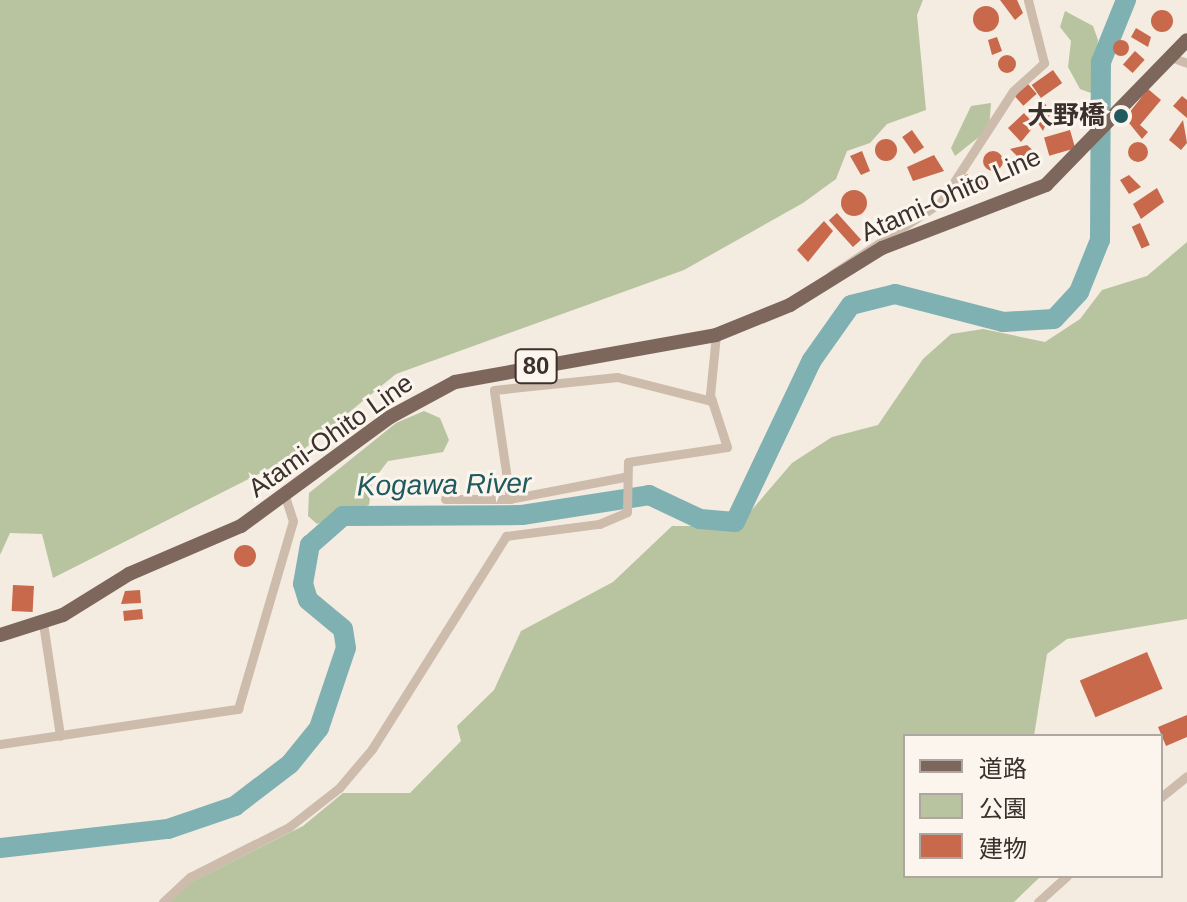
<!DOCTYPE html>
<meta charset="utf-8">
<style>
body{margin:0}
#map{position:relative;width:1187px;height:902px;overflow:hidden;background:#f4ebe1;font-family:Arial,"Noto Sans JP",sans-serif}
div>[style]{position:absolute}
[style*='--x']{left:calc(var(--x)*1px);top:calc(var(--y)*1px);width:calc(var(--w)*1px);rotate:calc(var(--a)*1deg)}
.green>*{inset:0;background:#b8c4a0}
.river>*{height:20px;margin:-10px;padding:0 10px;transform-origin:10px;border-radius:10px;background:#7fb0b2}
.building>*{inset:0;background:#c8694b;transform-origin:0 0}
.round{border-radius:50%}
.street>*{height:9px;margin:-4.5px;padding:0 4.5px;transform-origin:4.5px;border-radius:4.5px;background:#cdbbac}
.primary>*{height:14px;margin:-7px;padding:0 7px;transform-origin:7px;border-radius:7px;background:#7d675c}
.dots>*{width:22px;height:22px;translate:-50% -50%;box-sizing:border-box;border:4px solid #fbf5ee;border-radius:50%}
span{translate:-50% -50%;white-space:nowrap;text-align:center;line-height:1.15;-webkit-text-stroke:6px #fbf5ee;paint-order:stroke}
.shield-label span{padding:2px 6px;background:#fbf5ee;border:2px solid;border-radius:6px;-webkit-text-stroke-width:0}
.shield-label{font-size:24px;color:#3b302b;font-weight:700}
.poi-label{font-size:26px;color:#3b302b;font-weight:700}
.right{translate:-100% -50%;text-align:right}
.street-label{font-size:26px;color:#3b302b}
.water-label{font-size:28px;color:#1f5a5e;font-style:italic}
.legend{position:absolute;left:903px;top:734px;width:260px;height:144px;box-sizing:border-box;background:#fbf5ee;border:2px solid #aea6a0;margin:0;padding:10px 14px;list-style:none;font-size:24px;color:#3b302b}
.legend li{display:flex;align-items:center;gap:16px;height:40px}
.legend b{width:40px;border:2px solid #aea6a0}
</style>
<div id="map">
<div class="green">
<div style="clip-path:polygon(0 0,923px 0,917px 15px,926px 110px,887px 124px,870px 143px,847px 151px,836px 179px,803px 203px,684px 270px,396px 374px,298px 454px,53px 578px,42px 534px,10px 533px,0 555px)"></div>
<div style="clip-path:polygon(1065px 11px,1093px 26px,1098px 40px,1091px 93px,1080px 89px,1068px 67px,1071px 41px,1060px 27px)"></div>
<div style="clip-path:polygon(991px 103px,989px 129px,955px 156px,951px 148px,971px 106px)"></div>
<div style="clip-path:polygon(1187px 242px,1187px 619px,1067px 639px,1047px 654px,1034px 736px,905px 736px,905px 876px,1041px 876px,1014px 902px,168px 902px,187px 884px,303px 826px,343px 793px,410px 793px,461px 741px,457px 726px,494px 690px,521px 631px,613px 582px,672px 526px,738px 526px,792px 463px,832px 437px,878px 425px,923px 359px,951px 334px,983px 329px,1045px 342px,1080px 319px,1102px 290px,1147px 276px)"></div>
<div style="clip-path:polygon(424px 411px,440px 418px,449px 440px,443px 452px,388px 461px,372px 482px,369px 505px,317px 524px,308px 516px,309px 493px,396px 423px)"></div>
</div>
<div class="river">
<div style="--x:0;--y:848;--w:169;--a:-6.5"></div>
<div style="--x:168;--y:829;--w:71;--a:-18.9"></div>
<div style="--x:235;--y:806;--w:69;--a:-37.4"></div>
<div style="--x:290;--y:764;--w:46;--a:-51.1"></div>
<div style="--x:319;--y:728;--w:84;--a:-71.4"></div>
<div style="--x:346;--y:648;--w:19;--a:-99"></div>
<div style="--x:343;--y:629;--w:45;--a:-140.4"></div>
<div style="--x:308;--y:600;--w:17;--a:-107"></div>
<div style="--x:303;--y:584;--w:40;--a:-80"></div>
<div style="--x:310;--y:545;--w:44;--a:-41.3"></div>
<div style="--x:343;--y:516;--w:179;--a:-0.3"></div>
<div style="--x:522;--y:515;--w:129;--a:-8.9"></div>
<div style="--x:649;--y:495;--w:56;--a:25.2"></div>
<div style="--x:700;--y:519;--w:35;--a:5"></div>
<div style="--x:735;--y:522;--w:179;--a:-64.6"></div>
<div style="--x:812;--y:360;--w:67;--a:-54.7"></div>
<div style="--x:851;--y:305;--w:45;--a:-14"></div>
<div style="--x:895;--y:294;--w:112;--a:14.5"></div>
<div style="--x:1003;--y:322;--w:51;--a:-3.4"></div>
<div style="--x:1054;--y:319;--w:37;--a:-47"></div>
<div style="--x:1079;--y:292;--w:56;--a:-68"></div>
<div style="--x:1100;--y:240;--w:178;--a:-89.7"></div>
<div style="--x:1101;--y:62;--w:67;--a:-68"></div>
</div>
<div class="building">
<div style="clip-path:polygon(1000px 0,1017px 0,1023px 13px,1015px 20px)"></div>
<div class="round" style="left:973px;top:6px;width:26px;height:26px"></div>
<div class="round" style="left:1151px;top:10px;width:22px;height:22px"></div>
<div style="clip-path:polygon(1136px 28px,1151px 37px,1148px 47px,1131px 37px)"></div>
<div style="clip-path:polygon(997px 37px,1002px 51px,992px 55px,988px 40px)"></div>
<div class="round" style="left:1113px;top:40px;width:16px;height:16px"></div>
<div style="left:1135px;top:51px;width:13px;height:18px;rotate:42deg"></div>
<div class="round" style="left:998px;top:55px;width:18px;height:18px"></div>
<div style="left:1053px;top:70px;width:16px;height:26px;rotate:55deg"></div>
<div style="left:1028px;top:84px;width:13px;height:18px;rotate:48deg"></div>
<div style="clip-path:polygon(1148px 89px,1161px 100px,1140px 125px,1148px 132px,1142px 139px,1125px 118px)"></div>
<div style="clip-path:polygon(1182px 96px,1187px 100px,1187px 118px,1173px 106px)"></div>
<div style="left:1074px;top:100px;width:13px;height:22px;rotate:61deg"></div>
<div style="clip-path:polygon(1043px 101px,1051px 112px,1043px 131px,1030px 111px)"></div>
<div style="clip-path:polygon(1024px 113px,1035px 125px,1021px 142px,1008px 128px)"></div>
<div style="clip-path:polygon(1183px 120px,1187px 143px,1181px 150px,1169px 140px)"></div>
<div style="left:912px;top:130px;width:21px;height:12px;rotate:55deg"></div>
<div style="left:1070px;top:130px;width:19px;height:27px;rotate:74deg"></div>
<div class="round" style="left:875px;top:139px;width:22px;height:22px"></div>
<div class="round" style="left:1128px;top:142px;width:20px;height:20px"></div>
<div style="clip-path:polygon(1027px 145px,1036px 153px,1023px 162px,1010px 149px)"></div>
<div style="clip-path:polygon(862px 151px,870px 171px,861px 175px,850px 156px)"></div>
<div class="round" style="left:983px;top:151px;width:20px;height:20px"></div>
<div style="clip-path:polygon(934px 155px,944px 171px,913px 181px,907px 167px)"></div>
<div style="left:968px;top:174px;width:22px;height:10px;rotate:66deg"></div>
<div style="left:985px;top:175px;width:13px;height:14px;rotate:67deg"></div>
<div style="clip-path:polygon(1129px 175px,1141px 187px,1129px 194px,1120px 180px)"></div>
<div style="clip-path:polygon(1157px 188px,1164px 202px,1141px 219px,1133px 204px)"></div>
<div class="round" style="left:841px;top:190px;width:26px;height:26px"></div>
<div style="left:837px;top:213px;width:36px;height:11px;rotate:48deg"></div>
<div style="clip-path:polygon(824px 221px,833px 231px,808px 262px,797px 250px)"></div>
<div style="left:1140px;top:223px;width:24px;height:9px;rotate:66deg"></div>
<div class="round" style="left:234px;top:545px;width:22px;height:22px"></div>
<div style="left:13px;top:585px;width:21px;height:26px;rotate:3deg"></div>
<div style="clip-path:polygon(140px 590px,141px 603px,121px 604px,125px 591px)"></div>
<div style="left:142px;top:609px;width:10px;height:19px;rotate:84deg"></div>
<div style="left:1147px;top:652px;width:40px;height:73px;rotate:67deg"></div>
<div style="clip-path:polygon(1187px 715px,1187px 737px,1166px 746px,1158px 727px)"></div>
</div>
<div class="street">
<div style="--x:1168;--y:56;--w:20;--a:20"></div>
<div style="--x:831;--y:275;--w:132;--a:-33.6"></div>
<div style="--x:941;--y:202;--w:132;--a:-57"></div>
<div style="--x:1013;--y:91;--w:42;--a:-42.1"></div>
<div style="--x:1044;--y:63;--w:65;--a:-104.3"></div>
<div style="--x:624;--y:477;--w:116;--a:169.1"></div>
<div style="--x:510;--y:499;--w:110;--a:-98.4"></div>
<div style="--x:494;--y:390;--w:124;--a:-6"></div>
<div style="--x:617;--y:377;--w:98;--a:14.2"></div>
<div style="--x:445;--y:499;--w:65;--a:0"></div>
<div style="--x:43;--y:623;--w:114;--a:81.4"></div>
<div style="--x:0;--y:744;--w:241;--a:-8.4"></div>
<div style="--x:238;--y:709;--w:196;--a:-73.7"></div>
<div style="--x:293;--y:521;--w:25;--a:-108"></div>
<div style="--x:1161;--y:797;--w:33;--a:-39"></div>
<div style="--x:163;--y:902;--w:37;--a:-43"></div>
<div style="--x:190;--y:877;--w:111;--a:-26.8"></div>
<div style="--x:289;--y:827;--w:63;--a:-38"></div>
<div style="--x:339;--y:788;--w:51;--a:-49.8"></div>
<div style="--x:372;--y:749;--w:252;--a:-57.8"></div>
<div style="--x:506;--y:536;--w:94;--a:-7.4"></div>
<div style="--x:599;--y:524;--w:30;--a:-23"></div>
<div style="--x:627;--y:512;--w:50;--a:-88.9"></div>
<div style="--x:628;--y:462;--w:100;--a:-8.6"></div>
<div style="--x:727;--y:447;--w:55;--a:-108.1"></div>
<div style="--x:710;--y:395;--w:60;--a:-84.3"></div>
<div style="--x:1038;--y:902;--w:39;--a:-42"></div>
</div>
<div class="primary">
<div style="--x:0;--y:635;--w:66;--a:-17.6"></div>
<div style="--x:63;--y:615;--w:78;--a:-31.8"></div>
<div style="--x:129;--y:574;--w:122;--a:-23.2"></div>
<div style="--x:241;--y:526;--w:185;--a:-36.2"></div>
<div style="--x:390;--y:417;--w:74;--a:-28.3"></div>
<div style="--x:455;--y:382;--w:265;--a:-10.2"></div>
<div style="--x:716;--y:335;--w:80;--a:-22.1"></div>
<div style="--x:790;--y:305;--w:108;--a:-31.8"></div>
<div style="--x:882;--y:248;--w:176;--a:-21"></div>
<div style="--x:1046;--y:185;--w:202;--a:-45.8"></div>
</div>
<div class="dots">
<div style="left:1121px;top:116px;background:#1f5a5e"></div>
</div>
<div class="shield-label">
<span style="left:536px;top:366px">80</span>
</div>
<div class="poi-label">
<span class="right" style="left:1105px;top:116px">大野橋</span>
</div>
<div class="street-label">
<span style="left:951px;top:195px;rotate:-24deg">Atami-Ohito Line</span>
<span style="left:331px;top:436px;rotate:-35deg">Atami-Ohito Line</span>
</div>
<div class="water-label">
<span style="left:444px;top:485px;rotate:-1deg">Kogawa River</span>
</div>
<ul class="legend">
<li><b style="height:10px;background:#7d675c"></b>道路</li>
<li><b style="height:22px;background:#b8c4a0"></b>公園</li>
<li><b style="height:22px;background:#c8694b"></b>建物</li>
</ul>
</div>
